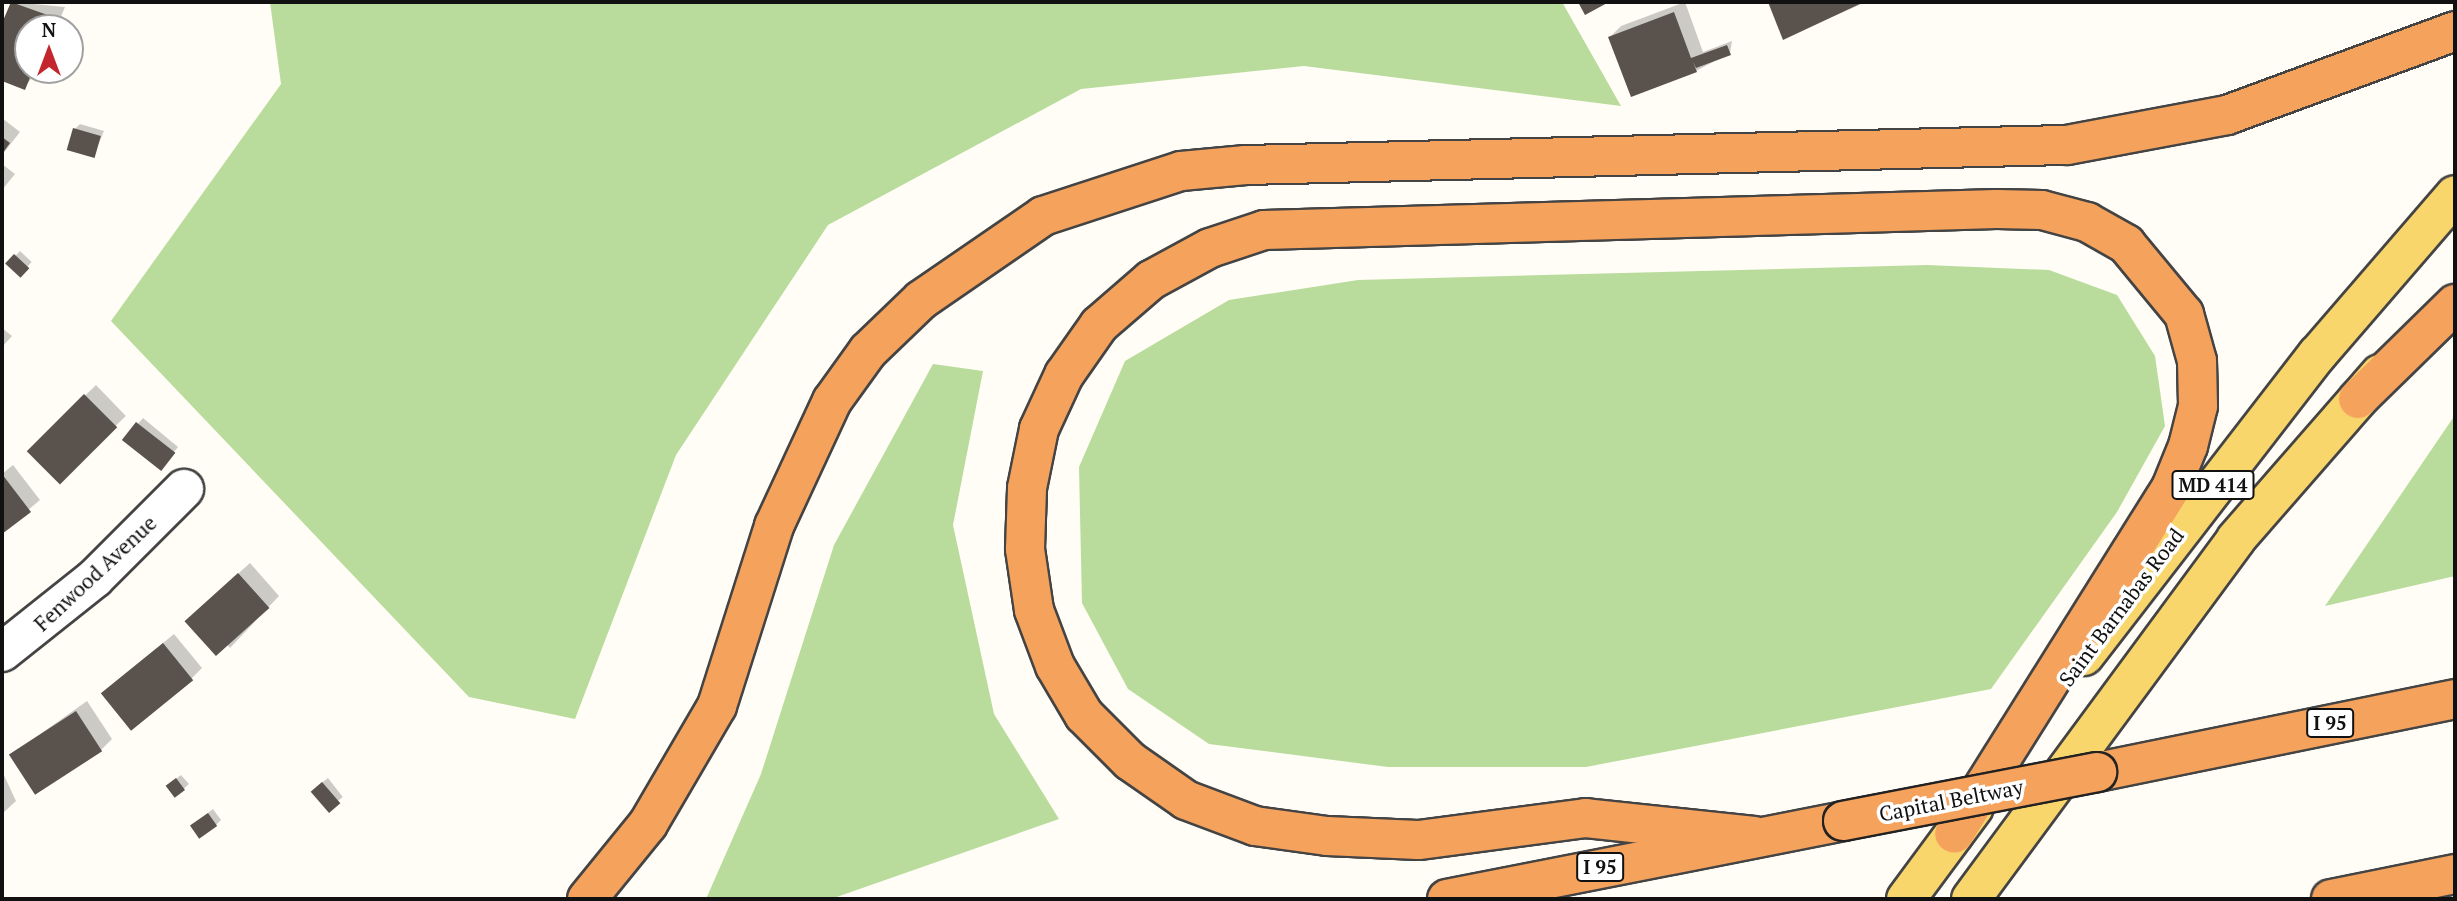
<!DOCTYPE html>
<style>
body{margin:0}
#map{position:relative;width:2457px;height:901px;overflow:hidden;background:#fffdf5;font-family:"PT Serif",serif}
div>[style]{position:absolute}
[style*='--x']{left:calc(var(--x)*1px);top:calc(var(--y)*1px);width:calc(var(--w)*1px);rotate:calc(var(--a)*1deg)}
.forest>*{inset:0;background:#b9dc9c}
.shadow>*{inset:0;background:#0003;transform-origin:0 0}
.building>*{inset:0;background:#5a524d;transform-origin:0 0}
.roads{filter:drop-shadow(2px 0 #444) drop-shadow(-2px 0 #444) drop-shadow(0 2px #444) drop-shadow(0 -2px #444)}
.minor>*{height:38px;margin:-19px;padding:0 19px;transform-origin:19px;border-radius:19px;background:#fff}
.major>*{height:38px;margin:-19px;padding:0 19px;transform-origin:19px;border-radius:19px;background:#f9d66b}
.highway>*{height:38px;margin:-19px;padding:0 19px;transform-origin:19px;border-radius:19px;background:#f5a25d}
.bridges{filter:drop-shadow(2px 0 #222) drop-shadow(-2px 0 #222) drop-shadow(0 2px #222) drop-shadow(0 -2px #222)}
.highway-bridge>*{height:38px;margin:-19px;padding:0 19px;transform-origin:19px;border-radius:19px;background:#f5a25d}
span{translate:-50% -50%;white-space:nowrap;text-align:center;line-height:1.15;-webkit-text-stroke:7px #fff;paint-order:stroke}
.shield-label span{padding:2px 5px;background:#fff;border:2px solid;border-radius:5px;-webkit-text-stroke-width:0}
.shield-label{font-size:19px;color:#111;font-weight:700}
.street-label{font-size:21px;color:#111}
.frame{position:absolute;inset:0;border:4px solid #111;pointer-events:none}
.north{position:absolute;left:14px;top:14px;width:70px;height:70px;box-sizing:border-box;background:#fff;border:2px solid #a0a0a0;border-radius:50%;rotate:0deg;font-size:19px;font-weight:700;line-height:28px;text-align:center;color:#111}
.north::after{content:'';display:block;margin:auto;width:24px;height:32px;background:#c4262e;clip-path:polygon(50% 0,100% 100%,50% 72%,0 100%)}
</style>
<div id="map">
<div class="forest">
<div style="clip-path:polygon(270px 2px,1562px 2px,1621px 106px,1304px 66px,1081px 89px,828px 225px,676px 455px,575px 719px,469px 697px,111px 321px,281px 84px)"></div>
<div style="clip-path:polygon(1927px 265px,2049px 270px,2117px 295px,2155px 356px,2165px 426px,2117px 512px,1991px 689px,1586px 767px,1388px 767px,1209px 744px,1128px 689px,1082px 603px,1079px 467px,1125px 361px,1229px 300px,1358px 280px)"></div>
<div style="clip-path:polygon(933px 364px,983px 371px,953px 525px,994px 714px,1059px 819px,831px 899px,706px 899px,761px 774px,834px 545px)"></div>
<div style="clip-path:polygon(2455px 415px,2455px 576px,2325px 606px)"></div>
</div>
<div class="shadow">
<div style="clip-path:polygon(13px 2px,65px 7px,56px 28px,28px 28px,28px 70px,38px 70px,24px 88px,2px 79px,2px 27px)"></div>
<div style="clip-path:polygon(1685px 2px,1703px 52px,1732px 41px,1730px 53px,1696px 71px,1610px 37px,1621px 26px)"></div>
<div style="clip-path:polygon(1770px 2px,1866px 2px,1784px 38px)"></div>
<div style="clip-path:polygon(2px 118px,20px 132px,2px 155px)"></div>
<div style="clip-path:polygon(80px 124px,104px 131px,93px 157px,75px 129px)"></div>
<div style="clip-path:polygon(2px 164px,15px 174px,2px 190px)"></div>
<div style="left:20px;top:251px;width:16px;height:18px;rotate:43deg"></div>
<div style="clip-path:polygon(2px 328px,12px 336px,2px 347px)"></div>
<div style="left:96px;top:385px;width:43px;height:94px;rotate:46deg"></div>
<div style="clip-path:polygon(143px 418px,178px 447px,164px 464px,124px 440px)"></div>
<div style="clip-path:polygon(13px 465px,40px 500px,2px 532px,2px 474px)"></div>
<div style="clip-path:polygon(250px 563px,279px 596px,230px 648px,198px 610px)"></div>
<div style="clip-path:polygon(174px 634px,202px 668px,191px 679px,114px 683px)"></div>
<div style="clip-path:polygon(87px 701px,112px 739px,101px 750px,12px 754px)"></div>
<div style="clip-path:polygon(2px 771px,16px 801px,2px 814px)"></div>
<div style="clip-path:polygon(181px 775px,189px 784px,176px 796px,173px 781px)"></div>
<div style="left:328px;top:778px;width:24px;height:20px;rotate:52deg"></div>
<div style="clip-path:polygon(213px 809px,221px 820px,216px 825px,197px 821px)"></div>
</div>
<div class="building">
<div style="clip-path:polygon(11px 2px,56px 18px,51px 28px,28px 28px,28px 70px,33px 70px,25px 90px,2px 81px,2px 23px)"></div>
<div style="clip-path:polygon(1578px 2px,1609px 2px,1585px 15px)"></div>
<div style="clip-path:polygon(1768px 2px,1864px 2px,1783px 40px)"></div>
<div style="clip-path:polygon(1674px 12px,1691px 58px,1727px 45px,1731px 55px,1696px 68px,1693px 62px,1697px 72px,1631px 97px,1608px 37px)"></div>
<div style="left:73px;top:128px;width:29px;height:23px;rotate:16deg"></div>
<div style="clip-path:polygon(2px 137px,10px 143px,2px 154px)"></div>
<div style="left:14px;top:254px;width:21px;height:13px;rotate:43deg"></div>
<div style="left:84px;top:394px;width:47px;height:81px;rotate:45deg"></div>
<div style="left:136px;top:422px;width:50px;height:23px;rotate:38deg"></div>
<div style="clip-path:polygon(2px 474px,31px 512px,2px 534px)"></div>
<div style="left:238px;top:573px;width:47px;height:72px;rotate:48deg"></div>
<div style="left:163px;top:643px;width:48px;height:80px;rotate:51deg"></div>
<div style="left:76px;top:711px;width:48px;height:80px;rotate:57deg"></div>
<div style="left:176px;top:778px;width:15px;height:13px;rotate:53deg"></div>
<div style="left:322px;top:782px;width:28px;height:15px;rotate:49deg"></div>
<div style="left:208px;top:813px;width:16px;height:22px;rotate:55deg"></div>
</div>
<div class="roads">
<div class="minor">
<div style="--x:2;--y:652;--w:119;--a:-38.5"></div>
<div style="--x:95;--y:578;--w:126;--a:-45"></div>
</div>
<div class="major">
<div style="--x:2084;--y:656;--w:381;--a:-52.3"></div>
<div style="--x:2317;--y:355;--w:211;--a:-49.2"></div>
<div style="--x:1906;--y:899;--w:114;--a:-53.5"></div>
<div style="--x:1971;--y:899;--w:447;--a:-53.6"></div>
<div style="--x:2236;--y:539;--w:219;--a:-48.9"></div>
</div>
<div class="highway">
<div style="--x:2358;--y:399;--w:136;--a:-44.4"></div>
<div style="--x:2097;--y:772;--w:365;--a:-11.5"></div>
<div style="--x:1754;--y:836;--w:169;--a:-173.9"></div>
<div style="--x:1586;--y:818;--w:169;--a:172.5"></div>
<div style="--x:1418;--y:840;--w:91;--a:-177.5"></div>
<div style="--x:1327;--y:836;--w:73;--a:-172.1"></div>
<div style="--x:1255;--y:826;--w:74;--a:-159.4"></div>
<div style="--x:1186;--y:800;--w:68;--a:-145.1"></div>
<div style="--x:1130;--y:761;--w:65;--a:-135"></div>
<div style="--x:1084;--y:715;--w:57;--a:-120.6"></div>
<div style="--x:1055;--y:666;--w:60;--a:-110.6"></div>
<div style="--x:1034;--y:610;--w:62;--a:-98.4"></div>
<div style="--x:1025;--y:549;--w:61;--a:-88.1"></div>
<div style="--x:1027;--y:488;--w:60;--a:-78.5"></div>
<div style="--x:1039;--y:429;--w:60;--a:-65.2"></div>
<div style="--x:1064;--y:375;--w:61;--a:-55"></div>
<div style="--x:1099;--y:325;--w:69;--a:-40.9"></div>
<div style="--x:1151;--y:280;--w:67;--a:-28.5"></div>
<div style="--x:1210;--y:248;--w:57;--a:-18.4"></div>
<div style="--x:1264;--y:230;--w:733;--a:-1.64"></div>
<div style="--x:1997;--y:209;--w:45;--a:1.3"></div>
<div style="--x:2042;--y:210;--w:47;--a:14.9"></div>
<div style="--x:2087;--y:222;--w:45;--a:29.4"></div>
<div style="--x:2126;--y:244;--w:91;--a:50.4"></div>
<div style="--x:2184;--y:314;--w:49;--a:74.5"></div>
<div style="--x:2197;--y:361;--w:45;--a:88.7"></div>
<div style="--x:2198;--y:406;--w:41;--a:104"></div>
<div style="--x:2188;--y:446;--w:45;--a:112"></div>
<div style="--x:2171;--y:488;--w:408;--a:122.1"></div>
<div style="--x:587;--y:899;--w:97;--a:-50.9"></div>
<div style="--x:648;--y:824;--w:137;--a:-59.7"></div>
<div style="--x:717;--y:706;--w:189;--a:-72.4"></div>
<div style="--x:774;--y:526;--w:138;--a:-65.1"></div>
<div style="--x:832;--y:401;--w:62;--a:-54.2"></div>
<div style="--x:868;--y:351;--w:74;--a:-43.9"></div>
<div style="--x:921;--y:300;--w:148;--a:-34.5"></div>
<div style="--x:1043;--y:216;--w:145;--a:-18.1"></div>
<div style="--x:1181;--y:171;--w:65;--a:-5.3"></div>
<div style="--x:1246;--y:165;--w:821;--a:-1.4"></div>
<div style="--x:2067;--y:145;--w:163;--a:-10.6"></div>
<div style="--x:2227;--y:115;--w:243;--a:-20.2"></div>
<div style="--x:1447;--y:899;--w:404;--a:-11.1"></div>
<div style="--x:2331;--y:899;--w:126;--a:-11.4"></div>
</div>
</div>
<div class="bridges">
<div class="highway-bridge">
<div style="--x:1843;--y:821;--w:259;--a:-10.9"></div>
</div>
</div>
<div class="shield-label">
<span style="left:2213px;top:485px">MD 414</span>
<span style="left:2330px;top:723px">I 95</span>
<span style="left:1600px;top:867px">I 95</span>
</div>
<div class="street-label">
<span style="left:95px;top:573px;rotate:-43deg">Fenwood Avenue</span>
<span style="left:2121px;top:607px;rotate:-53deg">Saint Barnabas Road</span>
<span style="left:1951px;top:800px;rotate:-11deg">Capital Beltway</span>
</div>
<div class="frame"></div>
<div class="north">N</div>
</div>
